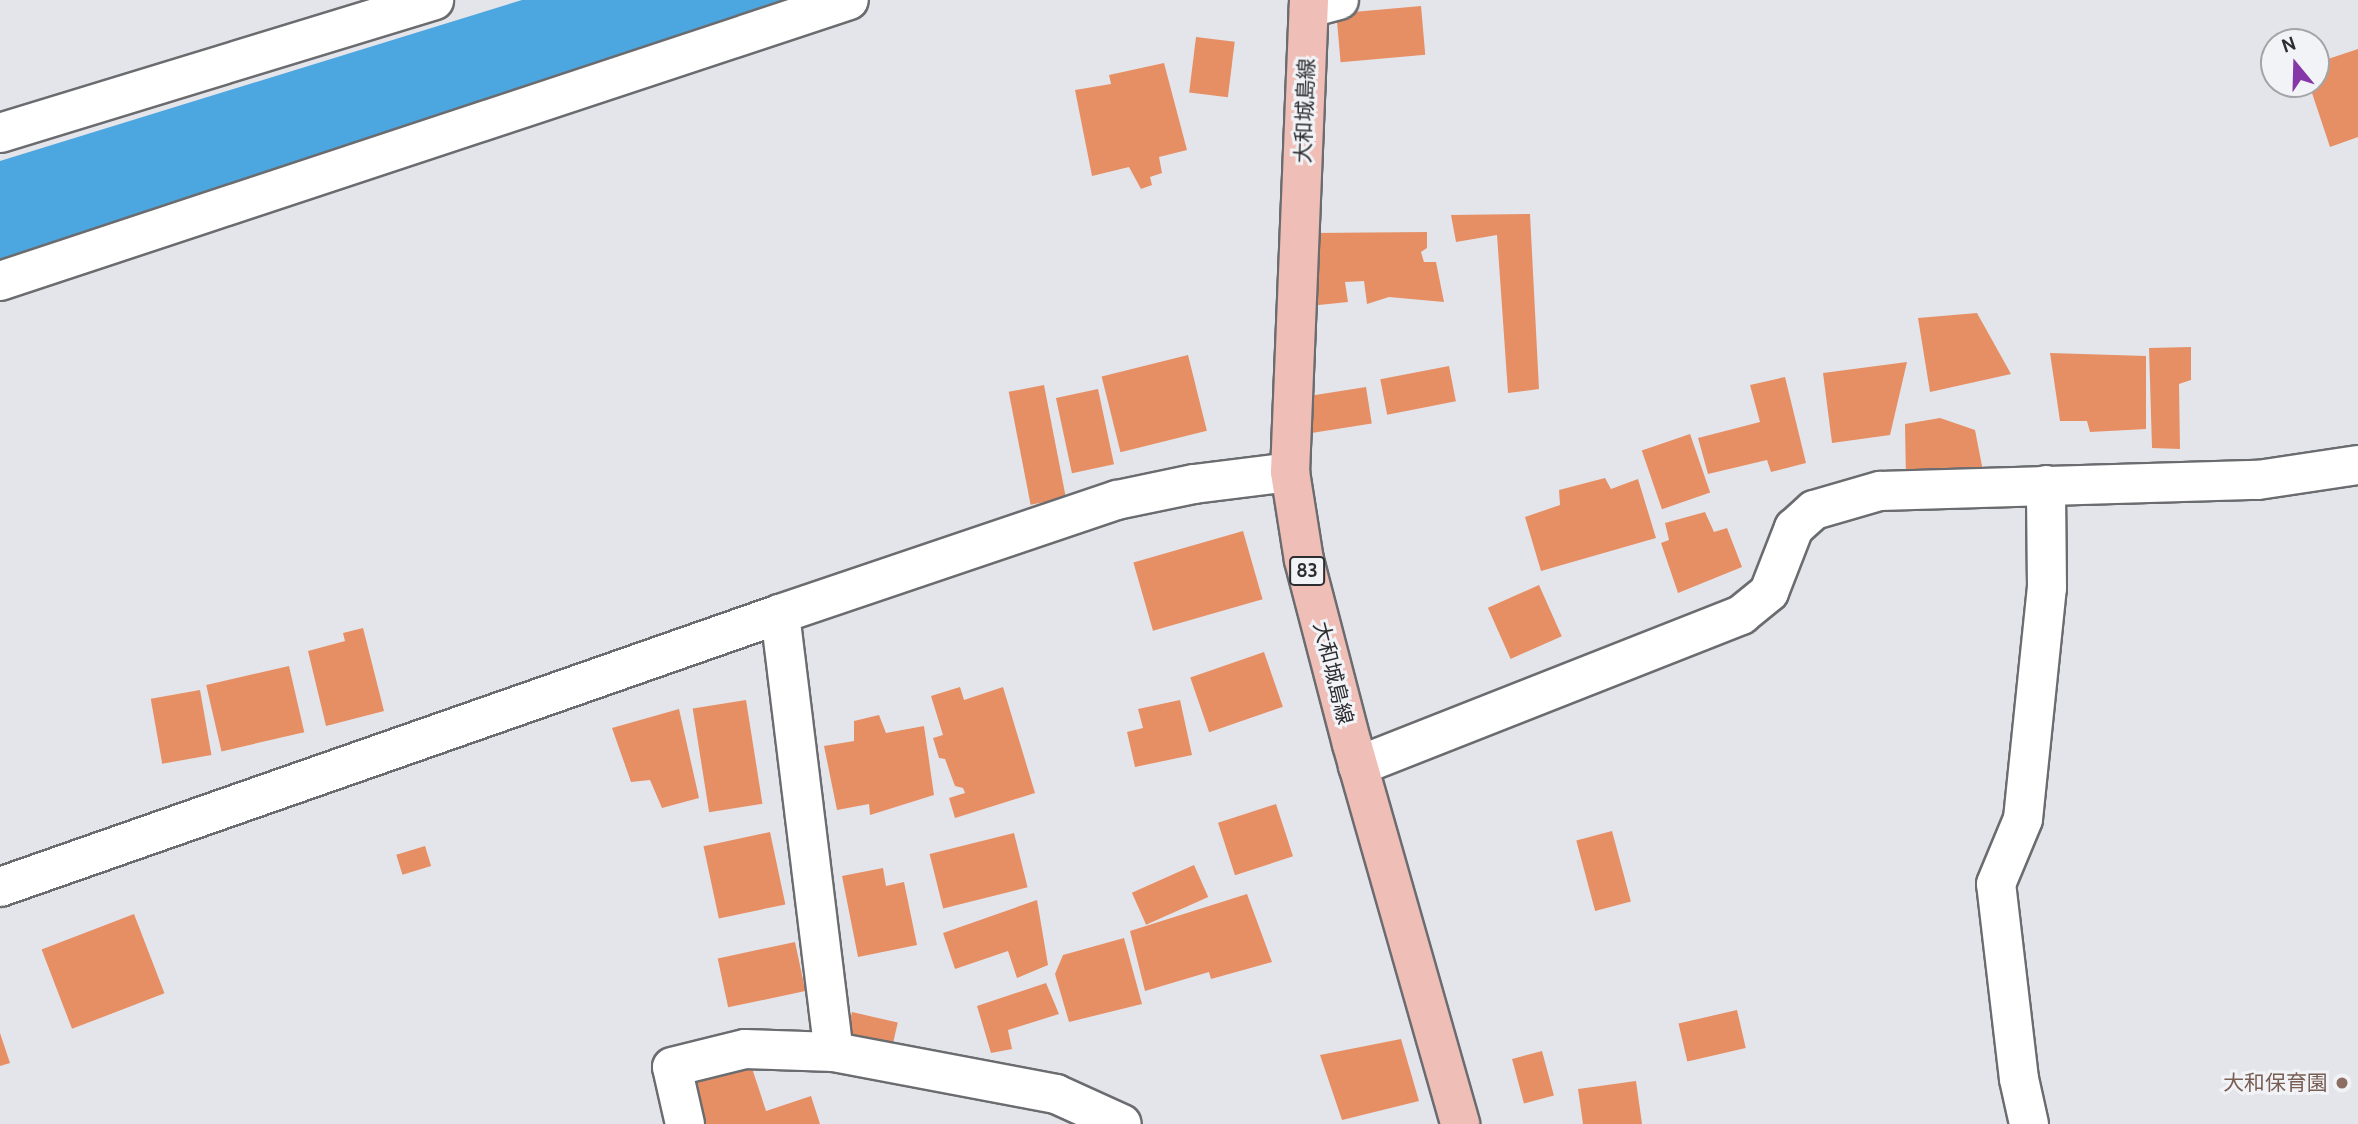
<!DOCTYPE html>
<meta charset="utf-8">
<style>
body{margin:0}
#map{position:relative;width:2358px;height:1124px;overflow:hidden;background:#e4e5ea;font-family:Cabin,"Noto Sans JP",sans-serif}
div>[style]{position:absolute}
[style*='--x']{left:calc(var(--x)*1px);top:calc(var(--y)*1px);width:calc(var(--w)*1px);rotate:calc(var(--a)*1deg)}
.water>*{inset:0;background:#4ca6df}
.building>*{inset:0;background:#e68f65;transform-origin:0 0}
.roads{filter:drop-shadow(2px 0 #6b6c6f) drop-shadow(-2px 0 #6b6c6f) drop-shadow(0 2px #6b6c6f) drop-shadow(0 -2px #6b6c6f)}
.minor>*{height:38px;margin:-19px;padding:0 19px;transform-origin:19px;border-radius:19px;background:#fff}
.primary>*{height:38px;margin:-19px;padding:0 19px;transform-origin:19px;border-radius:19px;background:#efbeb7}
.dots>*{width:19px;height:19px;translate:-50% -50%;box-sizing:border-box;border:4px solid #f2f3f7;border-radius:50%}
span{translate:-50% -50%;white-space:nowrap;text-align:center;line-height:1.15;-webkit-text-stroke:6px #f2f3f7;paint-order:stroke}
.shield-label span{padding:2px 5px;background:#f2f3f7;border:2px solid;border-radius:5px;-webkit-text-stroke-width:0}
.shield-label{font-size:19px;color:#2d2d2f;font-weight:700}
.street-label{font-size:21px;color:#2d2d2f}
.education-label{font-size:21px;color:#785e54}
.right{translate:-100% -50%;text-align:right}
.north{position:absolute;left:2260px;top:28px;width:70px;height:70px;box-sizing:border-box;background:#f2f3f7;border:2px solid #a3a4a7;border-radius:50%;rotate:341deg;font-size:19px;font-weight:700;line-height:28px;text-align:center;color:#2d2d2f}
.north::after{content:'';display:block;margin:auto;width:24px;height:32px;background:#8738a8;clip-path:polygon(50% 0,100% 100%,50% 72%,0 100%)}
</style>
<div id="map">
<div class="water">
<div style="clip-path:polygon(522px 0,785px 0,0 260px,0 161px)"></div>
</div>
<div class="building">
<div style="left:1421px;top:6px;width:49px;height:85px;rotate:85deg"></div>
<div style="left:1196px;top:37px;width:39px;height:56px;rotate:7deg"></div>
<div style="clip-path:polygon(2358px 49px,2358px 137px,2330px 147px,2309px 84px,2316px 84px,2316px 63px)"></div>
<div style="clip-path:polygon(1164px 63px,1187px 150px,1159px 157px,1162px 173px,1150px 177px,1152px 185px,1141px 189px,1129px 167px,1092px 176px,1075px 90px,1111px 84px,1109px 75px)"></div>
<div style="clip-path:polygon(1530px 214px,1539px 389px,1508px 393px,1497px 235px,1456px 242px,1451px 215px)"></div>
<div style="clip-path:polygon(1427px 232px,1427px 248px,1421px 252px,1424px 262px,1436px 262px,1444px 302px,1389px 297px,1367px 304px,1364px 281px,1345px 282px,1348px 302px,1309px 306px,1312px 233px)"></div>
<div style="clip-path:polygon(1977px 313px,2011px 374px,1930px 392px,1918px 318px)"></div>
<div style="clip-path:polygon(2191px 347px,2191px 380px,2179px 384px,2180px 449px,2152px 448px,2149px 348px)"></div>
<div style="clip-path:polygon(2050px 353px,2146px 356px,2146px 429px,2090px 432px,2087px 421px,2060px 421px)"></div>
<div style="left:1188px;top:355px;width:78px;height:89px;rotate:76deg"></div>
<div style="clip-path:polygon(1907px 362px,1890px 435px,1832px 443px,1823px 373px)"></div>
<div style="left:1449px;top:366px;width:36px;height:70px;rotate:79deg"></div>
<div style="clip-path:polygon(1785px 377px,1806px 463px,1771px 472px,1767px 460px,1708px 474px,1698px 438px,1760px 422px,1750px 385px)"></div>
<div style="left:1044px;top:385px;width:115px;height:36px;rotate:79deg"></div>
<div style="left:1366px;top:387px;width:37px;height:69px;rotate:81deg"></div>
<div style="left:1098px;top:389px;width:77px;height:43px;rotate:78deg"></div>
<div style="clip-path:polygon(1940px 418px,1975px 430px,1984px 476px,1906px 480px,1905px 424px)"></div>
<div style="left:1690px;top:434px;width:62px;height:51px;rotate:71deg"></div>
<div style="clip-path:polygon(1605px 478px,1611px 489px,1638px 479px,1656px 538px,1541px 571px,1525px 517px,1560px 505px,1559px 490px)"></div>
<div style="clip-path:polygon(1705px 512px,1714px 532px,1727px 528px,1742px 567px,1678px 593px,1661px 543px,1669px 540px,1665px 523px)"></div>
<div style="left:1243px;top:531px;width:71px;height:114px;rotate:74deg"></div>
<div style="left:1539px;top:585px;width:56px;height:56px;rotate:66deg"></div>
<div style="clip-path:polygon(363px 628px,384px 711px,326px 726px,308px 651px,345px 641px,343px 633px)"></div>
<div style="left:1264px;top:652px;width:58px;height:78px;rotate:71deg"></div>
<div style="left:289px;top:666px;width:68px;height:85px;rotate:77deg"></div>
<div style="clip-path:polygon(960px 687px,964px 700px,1003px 687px,1035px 793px,955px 818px,949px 798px,965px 793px,963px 788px,955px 786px,945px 759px,939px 758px,933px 738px,943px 735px,931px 696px)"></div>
<div style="left:200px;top:690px;width:66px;height:50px;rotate:80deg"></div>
<div style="left:746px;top:700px;width:105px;height:54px;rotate:81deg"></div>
<div style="clip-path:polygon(1180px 700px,1192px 755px,1135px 767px,1127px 732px,1143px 728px,1138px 709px)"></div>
<div style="clip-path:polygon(679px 709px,699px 798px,662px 808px,650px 780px,631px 782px,612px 728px)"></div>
<div style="clip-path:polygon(879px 715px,886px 733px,924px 726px,934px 795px,870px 815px,869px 804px,837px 810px,824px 746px,854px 741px,854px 721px)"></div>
<div style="left:1276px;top:804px;width:55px;height:61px;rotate:72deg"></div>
<div style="left:1612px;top:831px;width:73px;height:37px;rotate:75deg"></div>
<div style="left:770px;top:832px;width:74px;height:68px;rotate:78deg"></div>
<div style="left:1014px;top:833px;width:56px;height:87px;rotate:76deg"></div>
<div style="left:425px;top:846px;width:21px;height:30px;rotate:73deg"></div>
<div style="left:1194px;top:865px;width:35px;height:68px;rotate:66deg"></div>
<div style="clip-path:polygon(883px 868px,886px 886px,904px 882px,917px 945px,858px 957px,842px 876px)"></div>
<div style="clip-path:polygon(1247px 894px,1272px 962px,1211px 979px,1209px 972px,1145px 991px,1130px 931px)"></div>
<div style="clip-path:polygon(1037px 900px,1048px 965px,1017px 978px,1008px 951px,955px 969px,943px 933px)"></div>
<div style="left:134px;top:914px;width:85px;height:99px;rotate:69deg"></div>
<div style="clip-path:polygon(1124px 938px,1142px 1004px,1069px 1022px,1055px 974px,1063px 955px)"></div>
<div style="left:795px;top:942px;width:50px;height:79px;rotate:78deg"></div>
<div style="clip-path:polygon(1046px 983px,1059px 1014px,1008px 1030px,1012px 1049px,991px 1053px,977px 1006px)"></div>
<div style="left:1737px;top:1010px;width:39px;height:60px;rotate:77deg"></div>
<div style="left:852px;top:1012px;width:47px;height:27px;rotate:13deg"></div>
<div style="clip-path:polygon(0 1033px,10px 1063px,0 1066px)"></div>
<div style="clip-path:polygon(1401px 1039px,1419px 1101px,1342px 1120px,1320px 1055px)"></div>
<div style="left:1542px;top:1051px;width:46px;height:31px;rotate:75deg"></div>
<div style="clip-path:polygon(751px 1065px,766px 1111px,811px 1096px,820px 1124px,698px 1124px,686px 1086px)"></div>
<div style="clip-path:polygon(1636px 1081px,1642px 1124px,1583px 1124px,1578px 1089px)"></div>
</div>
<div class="roads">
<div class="minor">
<div style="--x:1309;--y:8;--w:31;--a:-15"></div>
<div style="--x:0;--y:133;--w:454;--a:-17"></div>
<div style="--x:0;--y:281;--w:894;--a:-18.31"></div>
<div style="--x:780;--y:614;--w:441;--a:83"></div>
<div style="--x:1358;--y:766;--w:412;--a:-21.5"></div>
<div style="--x:1741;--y:615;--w:36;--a:-39"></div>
<div style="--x:1769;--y:592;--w:69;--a:-68.7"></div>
<div style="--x:1794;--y:528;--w:27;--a:-42"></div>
<div style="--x:1814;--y:510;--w:69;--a:-16.1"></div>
<div style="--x:1880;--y:491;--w:378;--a:-1.7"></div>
<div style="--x:2258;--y:480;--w:101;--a:-8.5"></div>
<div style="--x:0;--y:887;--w:826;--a:-19.29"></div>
<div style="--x:780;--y:614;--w:356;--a:-18.7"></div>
<div style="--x:1117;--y:500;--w:79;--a:-11.7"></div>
<div style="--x:1194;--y:484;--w:97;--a:-7.1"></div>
<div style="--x:685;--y:1124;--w:58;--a:-102.8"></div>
<div style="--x:672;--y:1067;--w:75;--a:-13.9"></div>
<div style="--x:745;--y:1049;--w:89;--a:1.9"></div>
<div style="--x:834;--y:1052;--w:226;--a:10.7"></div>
<div style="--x:1056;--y:1094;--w:72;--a:24.4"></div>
<div style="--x:2029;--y:1124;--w:46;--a:-102.5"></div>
<div style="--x:2019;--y:1079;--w:196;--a:-96.7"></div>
<div style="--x:1996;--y:884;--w:70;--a:-67.4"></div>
<div style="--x:2023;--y:819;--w:232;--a:-84.1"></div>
<div style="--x:2047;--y:588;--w:103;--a:-90.6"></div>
</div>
<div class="primary">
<div style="--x:1309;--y:0;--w:472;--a:92.3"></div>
<div style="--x:1290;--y:472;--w:89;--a:81"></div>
<div style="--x:1304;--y:560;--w:190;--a:75.4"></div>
<div style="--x:1352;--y:744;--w:395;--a:74.1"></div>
</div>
</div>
<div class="dots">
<div style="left:2342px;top:1083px;background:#8d6e63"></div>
</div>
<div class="shield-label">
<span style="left:1307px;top:571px">83</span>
</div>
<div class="street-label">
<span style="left:1305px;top:111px;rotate:-88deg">大和城島線</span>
<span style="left:1333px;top:673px;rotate:76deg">大和城島線</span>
</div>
<div class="education-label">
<span class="right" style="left:2328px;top:1083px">大和保育園</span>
</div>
<div class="north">N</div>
</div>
